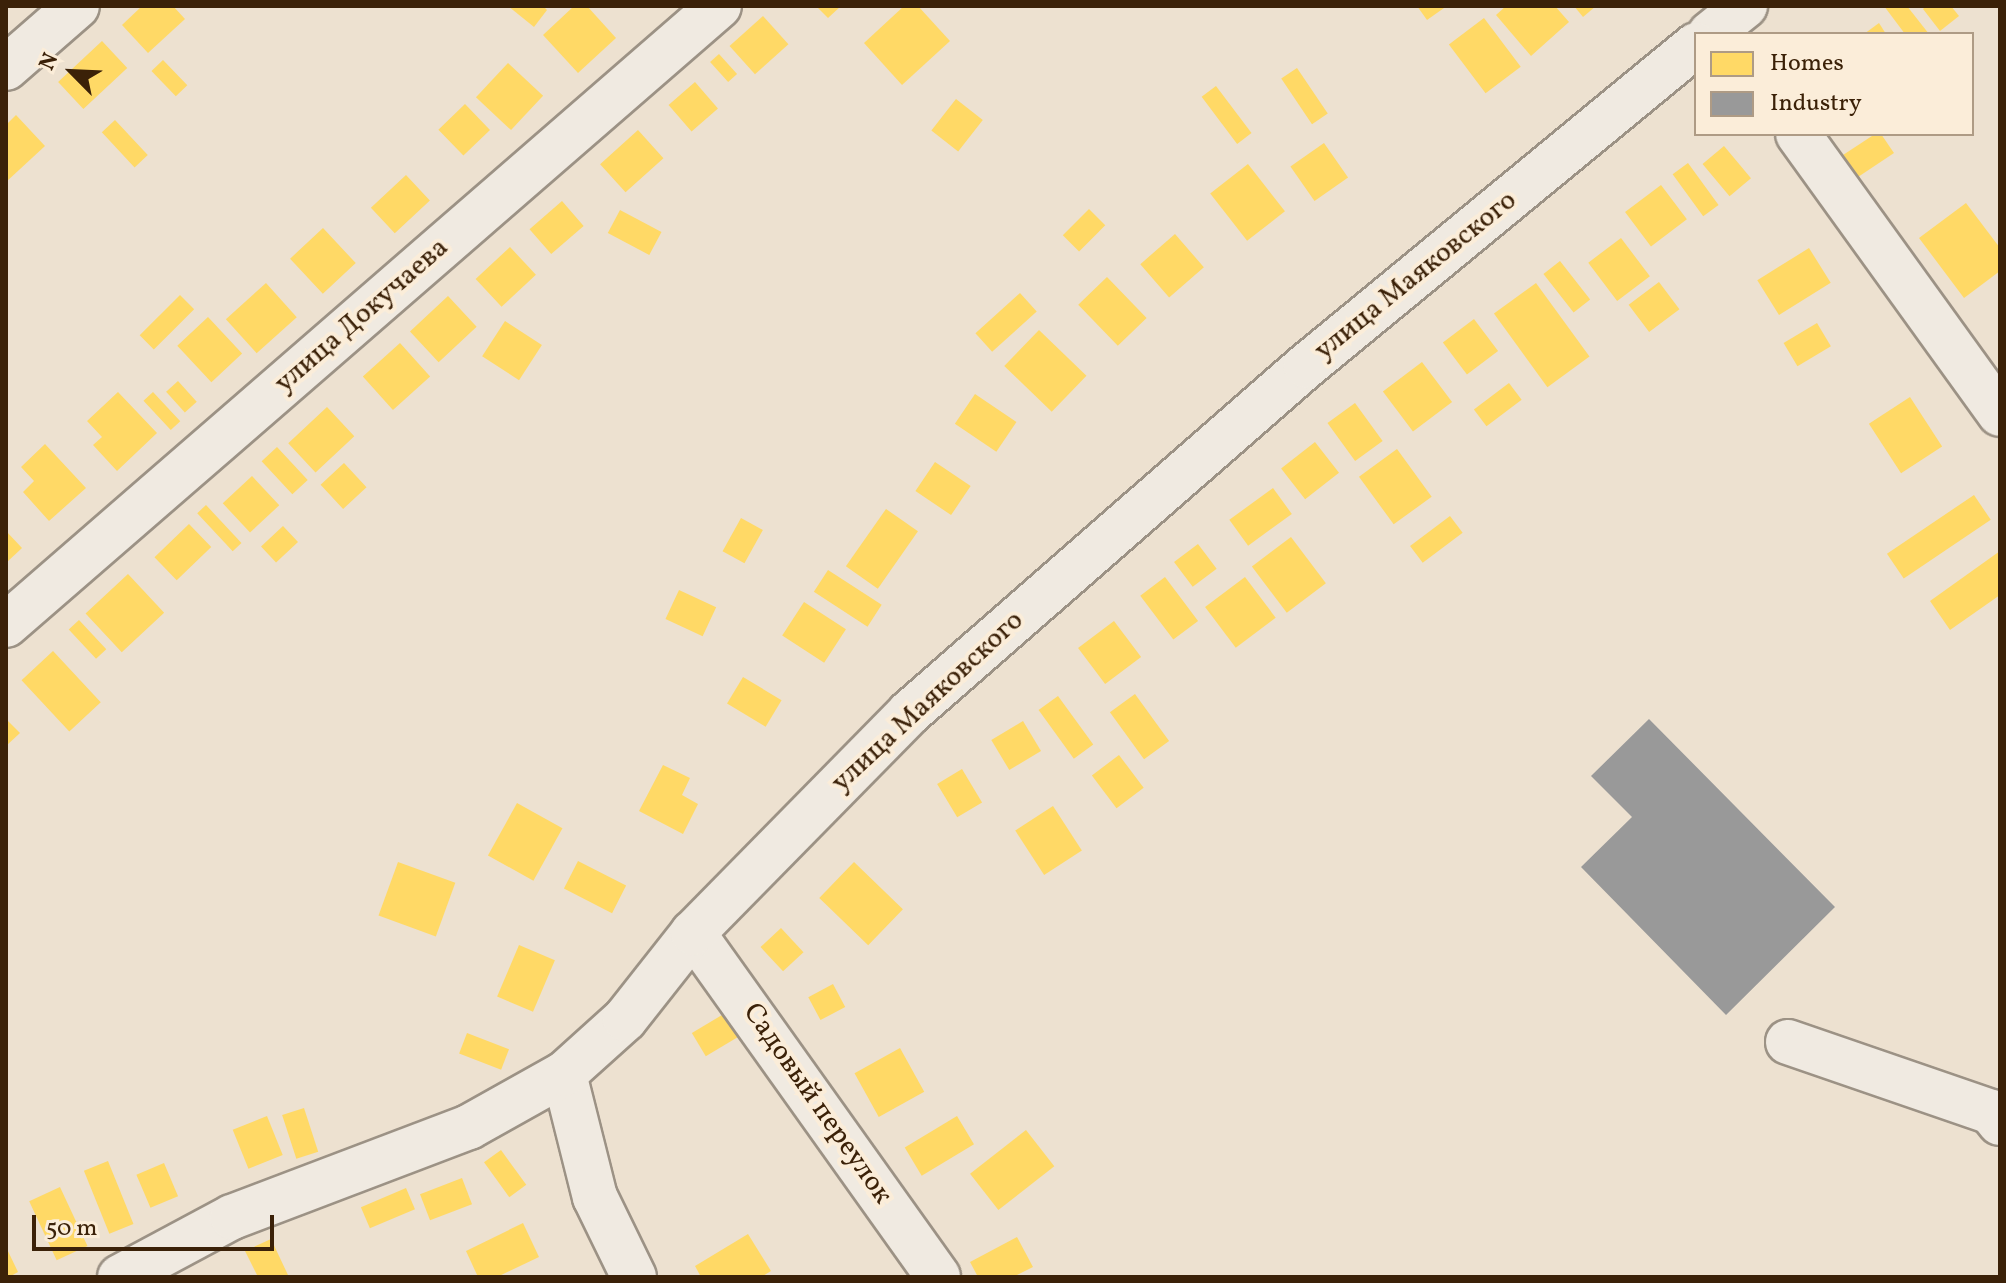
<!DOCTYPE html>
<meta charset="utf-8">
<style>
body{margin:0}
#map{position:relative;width:2006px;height:1283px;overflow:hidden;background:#ede1d0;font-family:Vollkorn,serif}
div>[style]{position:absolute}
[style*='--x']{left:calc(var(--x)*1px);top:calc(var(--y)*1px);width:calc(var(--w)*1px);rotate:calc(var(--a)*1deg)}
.homes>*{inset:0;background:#ffd966;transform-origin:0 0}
.industry>*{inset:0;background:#999}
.roads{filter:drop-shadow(2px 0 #9c9285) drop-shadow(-2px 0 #9c9285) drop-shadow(0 2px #9c9285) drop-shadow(0 -2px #9c9285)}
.minor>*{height:44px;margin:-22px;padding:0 22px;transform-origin:22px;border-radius:22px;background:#f0eae1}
span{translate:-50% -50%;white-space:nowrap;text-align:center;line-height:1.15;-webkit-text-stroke:8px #fbedd9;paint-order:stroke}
.street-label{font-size:28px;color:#3b2108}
.frame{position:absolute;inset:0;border:8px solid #3b2108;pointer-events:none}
.legend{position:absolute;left:1694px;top:32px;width:280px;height:104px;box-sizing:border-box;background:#fbedd9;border:2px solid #ae9b85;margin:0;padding:10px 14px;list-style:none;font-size:24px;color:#3b2108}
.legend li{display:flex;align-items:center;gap:16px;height:40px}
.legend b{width:40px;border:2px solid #ae9b85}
.north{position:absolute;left:32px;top:32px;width:80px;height:80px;-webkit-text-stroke:6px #fbedd9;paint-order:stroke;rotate:294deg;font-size:22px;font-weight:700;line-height:32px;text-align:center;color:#3b2108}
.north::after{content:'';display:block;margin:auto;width:28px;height:36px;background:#3b2108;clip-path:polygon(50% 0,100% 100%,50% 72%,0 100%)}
.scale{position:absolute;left:32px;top:1215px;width:242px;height:36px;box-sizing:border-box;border:4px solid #3b2108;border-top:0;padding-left:10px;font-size:24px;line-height:28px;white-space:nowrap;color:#3b2108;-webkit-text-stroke:6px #fbedd9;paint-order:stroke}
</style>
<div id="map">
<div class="homes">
<div style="clip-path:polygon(142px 6px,173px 6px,185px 19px,148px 53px,122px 25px)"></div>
<div style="clip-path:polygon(508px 6px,543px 6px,547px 10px,534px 27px)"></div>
<div style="clip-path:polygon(574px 6px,587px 6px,616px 38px,578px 73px,543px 35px)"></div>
<div style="clip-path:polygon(816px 6px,841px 6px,828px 18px)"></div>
<div style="clip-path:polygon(904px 6px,918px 6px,950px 41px,902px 85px,864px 43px)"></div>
<div style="clip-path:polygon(1417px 6px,1443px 6px,1444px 8px,1427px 20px)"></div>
<div style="clip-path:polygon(1506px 6px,1555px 6px,1569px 22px,1531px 56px,1496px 15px)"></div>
<div style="clip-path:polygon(1574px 6px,1596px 6px,1583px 17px)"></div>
<div style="clip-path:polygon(1884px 6px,1907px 6px,1929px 34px,1905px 34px)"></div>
<div style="clip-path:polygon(1926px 6px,1951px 6px,1959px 16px,1940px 31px,1923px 9px)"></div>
<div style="left:763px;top:16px;width:38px;height:45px;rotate:48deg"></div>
<div style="left:1484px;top:18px;width:61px;height:44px;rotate:53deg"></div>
<div style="clip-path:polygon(1879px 23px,1886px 34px,1864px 34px)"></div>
<div style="left:102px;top:41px;width:37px;height:60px;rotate:47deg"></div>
<div style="left:719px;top:54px;width:27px;height:12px;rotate:48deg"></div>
<div style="left:163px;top:60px;width:35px;height:16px;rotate:46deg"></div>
<div style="left:508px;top:63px;width:48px;height:47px;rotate:43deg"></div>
<div style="left:1297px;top:68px;width:55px;height:19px;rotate:56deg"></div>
<div style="left:695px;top:82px;width:35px;height:35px;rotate:49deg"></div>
<div style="left:1216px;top:86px;width:59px;height:18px;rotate:53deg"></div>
<div style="left:956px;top:99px;width:34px;height:40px;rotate:38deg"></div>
<div style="left:465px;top:104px;width:36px;height:37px;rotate:46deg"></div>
<div style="clip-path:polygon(16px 115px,45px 146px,6px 182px,6px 125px)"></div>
<div style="left:115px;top:120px;width:48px;height:18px;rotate:47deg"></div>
<div style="left:638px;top:130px;width:38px;height:51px;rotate:48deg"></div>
<div style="clip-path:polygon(1875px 134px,1881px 134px,1894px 153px,1858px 177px,1843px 155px)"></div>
<div style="left:1324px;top:143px;width:42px;height:41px;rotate:55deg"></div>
<div style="left:1724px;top:146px;width:42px;height:28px;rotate:50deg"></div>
<div style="left:1688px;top:163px;width:52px;height:19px;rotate:54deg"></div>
<div style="left:1248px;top:164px;width:60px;height:48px;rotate:52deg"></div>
<div style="left:406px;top:175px;width:35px;height:48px;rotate:47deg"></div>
<div style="left:1661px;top:185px;width:43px;height:45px;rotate:53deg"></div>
<div style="left:562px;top:201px;width:33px;height:43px;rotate:49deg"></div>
<div style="clip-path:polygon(1966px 203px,2000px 248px,2000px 271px,1964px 298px,1919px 238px)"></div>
<div style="left:1089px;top:209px;width:23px;height:37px;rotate:45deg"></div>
<div style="left:620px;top:210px;width:47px;height:26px;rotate:28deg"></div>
<div style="left:323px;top:228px;width:48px;height:45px;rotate:47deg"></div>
<div style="left:1175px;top:234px;width:44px;height:46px;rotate:49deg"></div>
<div style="left:1621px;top:238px;width:48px;height:41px;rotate:53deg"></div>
<div style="left:510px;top:247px;width:38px;height:47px;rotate:47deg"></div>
<div style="left:1809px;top:248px;width:41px;height:61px;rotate:58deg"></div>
<div style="left:1560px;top:261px;width:49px;height:21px;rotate:52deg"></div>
<div style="left:1107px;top:277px;width:57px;height:40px;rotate:46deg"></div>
<div style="left:1659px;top:282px;width:34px;height:38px;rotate:53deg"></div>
<div style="left:266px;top:283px;width:46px;height:54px;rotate:48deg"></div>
<div style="left:1536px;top:283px;width:91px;height:52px;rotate:54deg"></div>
<div style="left:1020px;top:293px;width:25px;height:60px;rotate:48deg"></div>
<div style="left:180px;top:295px;width:20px;height:57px;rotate:45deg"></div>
<div style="left:448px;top:296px;width:42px;height:52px;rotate:47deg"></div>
<div style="left:208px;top:317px;width:50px;height:42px;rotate:47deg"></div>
<div style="left:1474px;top:319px;width:40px;height:39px;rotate:53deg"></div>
<div style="left:505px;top:321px;width:44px;height:42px;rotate:33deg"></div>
<div style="left:1817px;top:323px;width:27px;height:39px;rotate:59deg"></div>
<div style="left:1039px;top:330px;width:66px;height:50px;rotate:44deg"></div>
<div style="left:400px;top:343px;width:45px;height:50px;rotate:48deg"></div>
<div style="left:1422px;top:362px;width:50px;height:49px;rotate:53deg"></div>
<div style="left:178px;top:381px;width:28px;height:16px;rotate:48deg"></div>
<div style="left:1509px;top:383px;width:21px;height:44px;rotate:53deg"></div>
<div style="clip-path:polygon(118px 392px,157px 433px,117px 471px,93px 445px,102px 437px,87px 421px)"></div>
<div style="left:153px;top:392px;width:40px;height:13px;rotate:47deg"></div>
<div style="left:975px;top:394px;width:50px;height:36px;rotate:34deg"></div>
<div style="left:1910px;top:397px;width:59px;height:49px;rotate:57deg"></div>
<div style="left:1355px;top:403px;width:47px;height:34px;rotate:54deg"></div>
<div style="left:327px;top:407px;width:40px;height:53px;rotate:47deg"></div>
<div style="left:1315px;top:442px;width:39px;height:43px;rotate:52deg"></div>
<div style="clip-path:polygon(45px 444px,86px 488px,49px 521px,23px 492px,34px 481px,21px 467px)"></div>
<div style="left:277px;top:447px;width:45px;height:21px;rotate:47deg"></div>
<div style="left:1397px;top:449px;width:59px;height:47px;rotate:54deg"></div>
<div style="left:935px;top:462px;width:43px;height:35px;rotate:34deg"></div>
<div style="left:344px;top:463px;width:33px;height:32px;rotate:47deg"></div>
<div style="left:252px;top:476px;width:40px;height:40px;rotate:47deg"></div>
<div style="left:1273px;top:488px;width:32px;height:54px;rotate:54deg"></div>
<div style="left:1974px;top:495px;width:30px;height:105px;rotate:56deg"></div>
<div style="left:206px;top:505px;width:52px;height:12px;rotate:47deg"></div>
<div style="left:886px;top:509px;width:39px;height:70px;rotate:35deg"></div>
<div style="left:1450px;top:516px;width:21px;height:50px;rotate:53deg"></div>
<div style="left:741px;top:518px;width:25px;height:38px;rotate:29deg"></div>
<div style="left:189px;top:524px;width:32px;height:48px;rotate:46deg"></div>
<div style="left:283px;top:526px;width:22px;height:30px;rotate:47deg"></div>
<div style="clip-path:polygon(6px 531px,22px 548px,6px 563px)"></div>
<div style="left:1291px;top:537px;width:58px;height:49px;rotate:53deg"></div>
<div style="left:1198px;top:544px;width:31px;height:30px;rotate:53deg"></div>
<div style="clip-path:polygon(2000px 551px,2000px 595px,1950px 630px,1930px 601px)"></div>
<div style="left:828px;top:570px;width:64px;height:26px;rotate:33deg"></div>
<div style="left:128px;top:574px;width:53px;height:58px;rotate:47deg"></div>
<div style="left:1165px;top:577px;width:55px;height:31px;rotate:53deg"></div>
<div style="left:1245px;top:577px;width:51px;height:50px;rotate:53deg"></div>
<div style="left:679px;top:590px;width:41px;height:32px;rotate:25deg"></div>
<div style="left:804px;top:602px;width:50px;height:40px;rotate:33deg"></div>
<div style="left:79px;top:620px;width:40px;height:14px;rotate:47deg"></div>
<div style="left:1114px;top:621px;width:45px;height:45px;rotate:53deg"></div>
<div style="left:53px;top:651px;width:70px;height:43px;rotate:47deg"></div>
<div style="left:743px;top:677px;width:45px;height:31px;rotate:31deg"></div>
<div style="left:1135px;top:694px;width:58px;height:31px;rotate:54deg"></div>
<div style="left:1058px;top:696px;width:60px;height:24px;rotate:54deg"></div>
<div style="clip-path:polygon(6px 719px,20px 733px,6px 746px)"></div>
<div style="left:1023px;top:721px;width:35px;height:37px;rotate:59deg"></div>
<div style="left:1119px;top:755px;width:41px;height:34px;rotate:53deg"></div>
<div style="clip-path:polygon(663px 765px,690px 778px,682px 795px,698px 804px,683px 834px,639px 811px)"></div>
<div style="left:962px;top:769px;width:39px;height:29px;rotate:59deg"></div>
<div style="left:517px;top:803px;width:52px;height:60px;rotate:29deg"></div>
<div style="left:1053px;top:806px;width:53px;height:45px;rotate:57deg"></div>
<div style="left:578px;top:861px;width:54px;height:31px;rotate:27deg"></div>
<div style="left:398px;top:862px;width:61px;height:57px;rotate:20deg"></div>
<div style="left:854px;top:862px;width:68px;height:50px;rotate:44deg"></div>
<div style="left:781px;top:928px;width:33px;height:28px;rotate:47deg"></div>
<div style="left:519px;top:945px;width:39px;height:56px;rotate:23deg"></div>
<div style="left:833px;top:984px;width:26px;height:28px;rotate:62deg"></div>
<div style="left:727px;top:1012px;width:27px;height:41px;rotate:59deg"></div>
<div style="left:467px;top:1033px;width:45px;height:22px;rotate:21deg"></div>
<div style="left:900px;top:1048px;width:50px;height:52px;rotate:61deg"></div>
<div style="left:304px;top:1108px;width:46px;height:23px;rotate:72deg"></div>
<div style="left:267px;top:1116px;width:42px;height:37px;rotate:68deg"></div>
<div style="left:957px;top:1116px;width:33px;height:61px;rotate:59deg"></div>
<div style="left:1026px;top:1130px;width:46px;height:71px;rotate:52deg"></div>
<div style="left:501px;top:1150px;width:43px;height:21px;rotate:54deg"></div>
<div style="left:108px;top:1161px;width:68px;height:26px;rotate:68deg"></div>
<div style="left:164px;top:1163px;width:36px;height:30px;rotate:67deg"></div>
<div style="left:462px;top:1178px;width:28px;height:45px;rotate:69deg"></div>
<div style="left:60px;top:1187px;width:65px;height:34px;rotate:65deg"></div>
<div style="left:406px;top:1188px;width:23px;height:49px;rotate:67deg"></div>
<div style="clip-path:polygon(523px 1223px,539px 1257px,497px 1277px,478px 1277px,466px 1251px)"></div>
<div style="clip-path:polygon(748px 1234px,771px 1271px,761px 1277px,701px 1277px,695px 1266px)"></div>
<div style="clip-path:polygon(1017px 1237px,1033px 1267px,1013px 1277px,978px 1277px,970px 1262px)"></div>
<div style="clip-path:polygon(271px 1239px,288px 1275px,258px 1277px,245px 1251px)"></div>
<div style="clip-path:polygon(6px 1247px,18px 1272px,9px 1277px,6px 1277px)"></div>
</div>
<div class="industry">
<div style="clip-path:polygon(1649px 719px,1835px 907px,1726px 1015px,1581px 867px,1632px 817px,1591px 776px)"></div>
</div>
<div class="roads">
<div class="minor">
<div style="--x:1710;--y:34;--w:45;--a:-38.7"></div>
<div style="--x:6;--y:68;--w:94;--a:-41.1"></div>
<div style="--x:1798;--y:134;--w:345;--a:54.2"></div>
<div style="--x:6;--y:625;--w:944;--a:-40.96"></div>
<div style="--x:693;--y:933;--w:422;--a:54.5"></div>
<div style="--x:1788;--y:1042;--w:215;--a:19"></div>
<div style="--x:1991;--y:1112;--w:14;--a:51"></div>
<div style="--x:564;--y:1074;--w:127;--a:75.9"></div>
<div style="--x:595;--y:1197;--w:89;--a:64"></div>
<div style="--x:120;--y:1277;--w:127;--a:-28.2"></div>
<div style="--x:232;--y:1217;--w:254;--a:-20.8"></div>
<div style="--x:469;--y:1127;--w:109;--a:-29.2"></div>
<div style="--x:564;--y:1074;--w:82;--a:-42"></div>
<div style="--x:625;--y:1019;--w:110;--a:-51.7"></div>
<div style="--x:693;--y:933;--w:308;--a:-45.5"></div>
<div style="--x:909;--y:713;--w:527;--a:-41.16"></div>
<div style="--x:1306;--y:366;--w:505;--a:-39.46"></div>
</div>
</div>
<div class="street-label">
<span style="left:1416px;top:276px;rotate:-39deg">улица Маяковского</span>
<span style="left:362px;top:316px;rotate:-41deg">улица Докучаева</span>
<span style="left:928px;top:702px;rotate:-43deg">улица Маяковского</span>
<span style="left:817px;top:1104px;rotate:55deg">Садовый переулок</span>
</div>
<div class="frame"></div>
<ul class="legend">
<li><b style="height:22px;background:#ffd966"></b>Homes</li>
<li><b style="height:22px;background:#999"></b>Industry</li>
</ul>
<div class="north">N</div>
<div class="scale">50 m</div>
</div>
